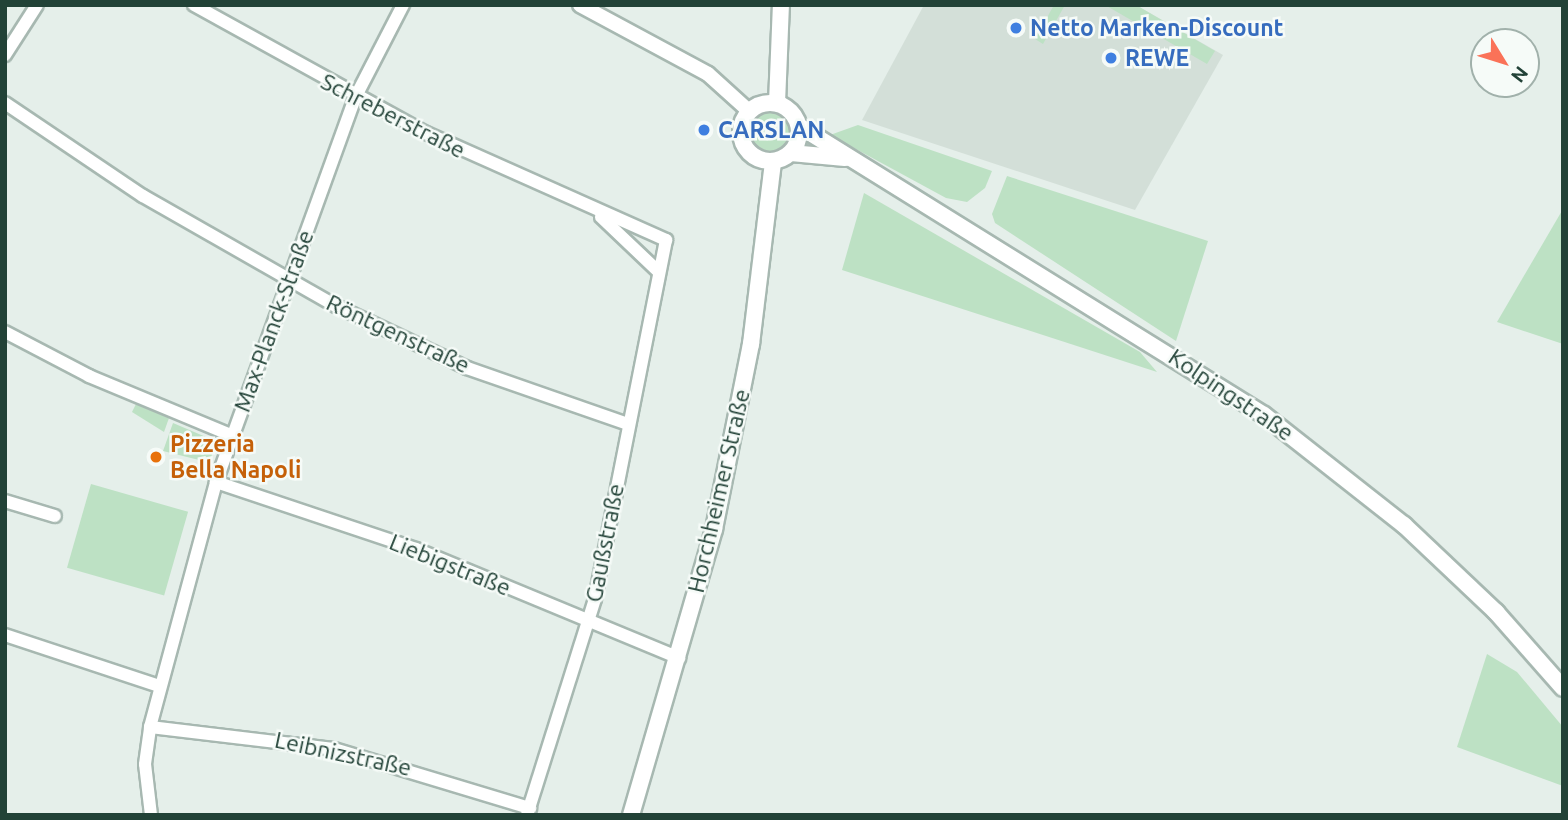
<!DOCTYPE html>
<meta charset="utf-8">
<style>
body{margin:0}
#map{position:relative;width:1568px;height:820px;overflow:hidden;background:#e5efea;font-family:Ubuntu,sans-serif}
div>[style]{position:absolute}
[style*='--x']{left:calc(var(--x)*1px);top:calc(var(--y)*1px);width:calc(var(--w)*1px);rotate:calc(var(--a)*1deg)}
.built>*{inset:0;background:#d3dfd8}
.green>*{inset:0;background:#bde1c4;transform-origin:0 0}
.round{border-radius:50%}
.roads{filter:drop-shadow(2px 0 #a7b8b1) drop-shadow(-2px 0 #a7b8b1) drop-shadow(0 2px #a7b8b1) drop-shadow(0 -2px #a7b8b1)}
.minor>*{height:12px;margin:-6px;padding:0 6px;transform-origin:6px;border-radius:6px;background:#fff}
.tertiary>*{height:14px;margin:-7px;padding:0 7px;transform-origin:7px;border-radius:7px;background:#fff}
.secondary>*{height:16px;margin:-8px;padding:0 8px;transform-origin:8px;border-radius:8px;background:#fff}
.secondary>.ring{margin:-8px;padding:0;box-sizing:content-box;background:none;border:16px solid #fff;border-radius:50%}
.dots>*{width:19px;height:19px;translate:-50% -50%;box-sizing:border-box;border:4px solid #f6fbf8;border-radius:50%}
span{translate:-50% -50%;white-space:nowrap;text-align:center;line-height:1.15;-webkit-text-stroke:5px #f6fbf8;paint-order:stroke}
.shop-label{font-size:23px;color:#366cbe;font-weight:700}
.left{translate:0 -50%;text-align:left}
.street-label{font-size:23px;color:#224237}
.food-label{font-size:23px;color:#c56008;font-weight:700}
.frame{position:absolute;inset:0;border:7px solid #224237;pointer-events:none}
.north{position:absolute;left:1470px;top:28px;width:70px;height:70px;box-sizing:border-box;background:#f6fbf8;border:2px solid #a1b1ab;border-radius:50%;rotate:128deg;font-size:19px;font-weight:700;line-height:28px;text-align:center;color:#224237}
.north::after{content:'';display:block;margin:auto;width:24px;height:32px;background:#fa7258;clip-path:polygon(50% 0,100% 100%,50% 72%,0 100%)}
</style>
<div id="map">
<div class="built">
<div style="clip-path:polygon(924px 5px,1136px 5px,1223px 55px,1135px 210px,862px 120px)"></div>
</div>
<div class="green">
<div style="clip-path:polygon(1054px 5px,1065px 5px,1043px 44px,1035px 39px)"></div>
<div style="clip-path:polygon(1105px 5px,1136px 5px,1215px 51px,1207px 64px)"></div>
<div class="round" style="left:747px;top:110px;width:44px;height:44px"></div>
<div style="clip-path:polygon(858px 125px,992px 171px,985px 188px,967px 202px,946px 198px,830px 135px)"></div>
<div style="clip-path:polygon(1007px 176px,1208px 241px,1176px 341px,995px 223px,992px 214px)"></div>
<div style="clip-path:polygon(864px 193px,1140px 352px,1157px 372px,842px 270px)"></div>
<div style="clip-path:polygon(1563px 209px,1563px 344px,1497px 322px)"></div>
<div style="clip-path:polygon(136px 404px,169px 418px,164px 432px,132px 412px)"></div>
<div style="clip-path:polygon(173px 423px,213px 440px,211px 463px,163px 451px)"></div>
<div style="left:91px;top:484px;width:101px;height:87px;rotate:16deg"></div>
<div style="clip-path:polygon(1487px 654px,1517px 672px,1563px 727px,1563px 786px,1457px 747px)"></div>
</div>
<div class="roads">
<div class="minor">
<div style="--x:194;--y:5;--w:265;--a:28.9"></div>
<div style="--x:426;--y:133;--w:263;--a:24"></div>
<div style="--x:666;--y:240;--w:366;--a:101.2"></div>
<div style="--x:595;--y:599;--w:226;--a:107.5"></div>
<div style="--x:5;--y:55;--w:59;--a:-57.4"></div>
<div style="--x:5;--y:103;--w:166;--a:34"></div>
<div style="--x:143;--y:196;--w:222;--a:29.7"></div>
<div style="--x:336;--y:306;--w:145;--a:25.3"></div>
<div style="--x:467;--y:368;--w:170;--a:19.2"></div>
<div style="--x:601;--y:217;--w:80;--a:43.5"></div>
<div style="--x:5;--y:332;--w:95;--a:27.6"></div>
<div style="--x:89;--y:376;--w:156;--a:22.6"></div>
<div style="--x:216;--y:482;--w:211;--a:18.5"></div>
<div style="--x:416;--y:549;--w:285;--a:22.5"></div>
<div style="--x:5;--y:501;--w:52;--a:16.7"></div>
<div style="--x:5;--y:635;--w:162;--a:18.3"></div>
<div style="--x:150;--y:727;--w:185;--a:6.8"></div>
<div style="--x:334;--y:749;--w:205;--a:16.8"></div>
<div style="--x:151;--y:815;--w:51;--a:-96.7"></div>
<div style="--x:145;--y:764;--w:37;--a:-82"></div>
<div style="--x:150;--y:727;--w:254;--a:-74.9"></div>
<div style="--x:216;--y:482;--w:408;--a:-70.1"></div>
<div style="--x:355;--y:98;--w:105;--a:-62.7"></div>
</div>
<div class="tertiary">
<div style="--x:580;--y:5;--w:145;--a:28.3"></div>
<div style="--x:708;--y:74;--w:55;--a:42.1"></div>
</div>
<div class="secondary">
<div class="ring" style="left:741px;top:103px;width:42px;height:42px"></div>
<div style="--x:777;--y:103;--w:98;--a:-87.7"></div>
<div style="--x:799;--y:126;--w:547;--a:31.86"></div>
<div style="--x:1264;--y:415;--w:178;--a:38.2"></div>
<div style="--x:1404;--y:525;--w:127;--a:43.4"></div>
<div style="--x:1496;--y:612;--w:101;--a:48.6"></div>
<div style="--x:791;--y:153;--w:54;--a:5.3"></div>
<div style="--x:631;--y:815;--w:298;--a:-73.8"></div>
<div style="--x:714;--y:529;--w:189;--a:-78.7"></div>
<div style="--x:751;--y:344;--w:184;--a:-83.1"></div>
</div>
</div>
<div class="dots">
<div style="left:1016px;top:28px;background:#3f7fe0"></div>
<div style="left:1111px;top:58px;background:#3f7fe0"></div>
<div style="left:704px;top:130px;background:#3f7fe0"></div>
<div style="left:156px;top:457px;background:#e8710a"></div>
</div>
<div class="shop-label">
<span class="left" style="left:1030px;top:28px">Netto Marken-Discount</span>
<span class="left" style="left:1125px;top:58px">REWE</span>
<span class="left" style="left:718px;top:130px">CARSLAN</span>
</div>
<div class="street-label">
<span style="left:393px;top:116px;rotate:27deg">Schreberstraße</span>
<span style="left:274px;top:321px;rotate:-70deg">Max-Planck-Straße</span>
<span style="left:398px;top:334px;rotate:25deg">Röntgenstraße</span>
<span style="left:1231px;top:395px;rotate:34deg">Kolpingstraße</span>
<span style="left:719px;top:491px;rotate:-77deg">Horchheimer Straße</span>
<span style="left:605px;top:543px;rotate:-79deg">Gaußstraße</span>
<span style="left:450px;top:565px;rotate:22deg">Liebigstraße</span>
<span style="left:343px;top:754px;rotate:12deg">Leibnizstraße</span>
</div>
<div class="food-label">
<span class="left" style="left:170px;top:457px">Pizzeria<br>Bella Napoli</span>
</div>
<div class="frame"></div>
<div class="north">N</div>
</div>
